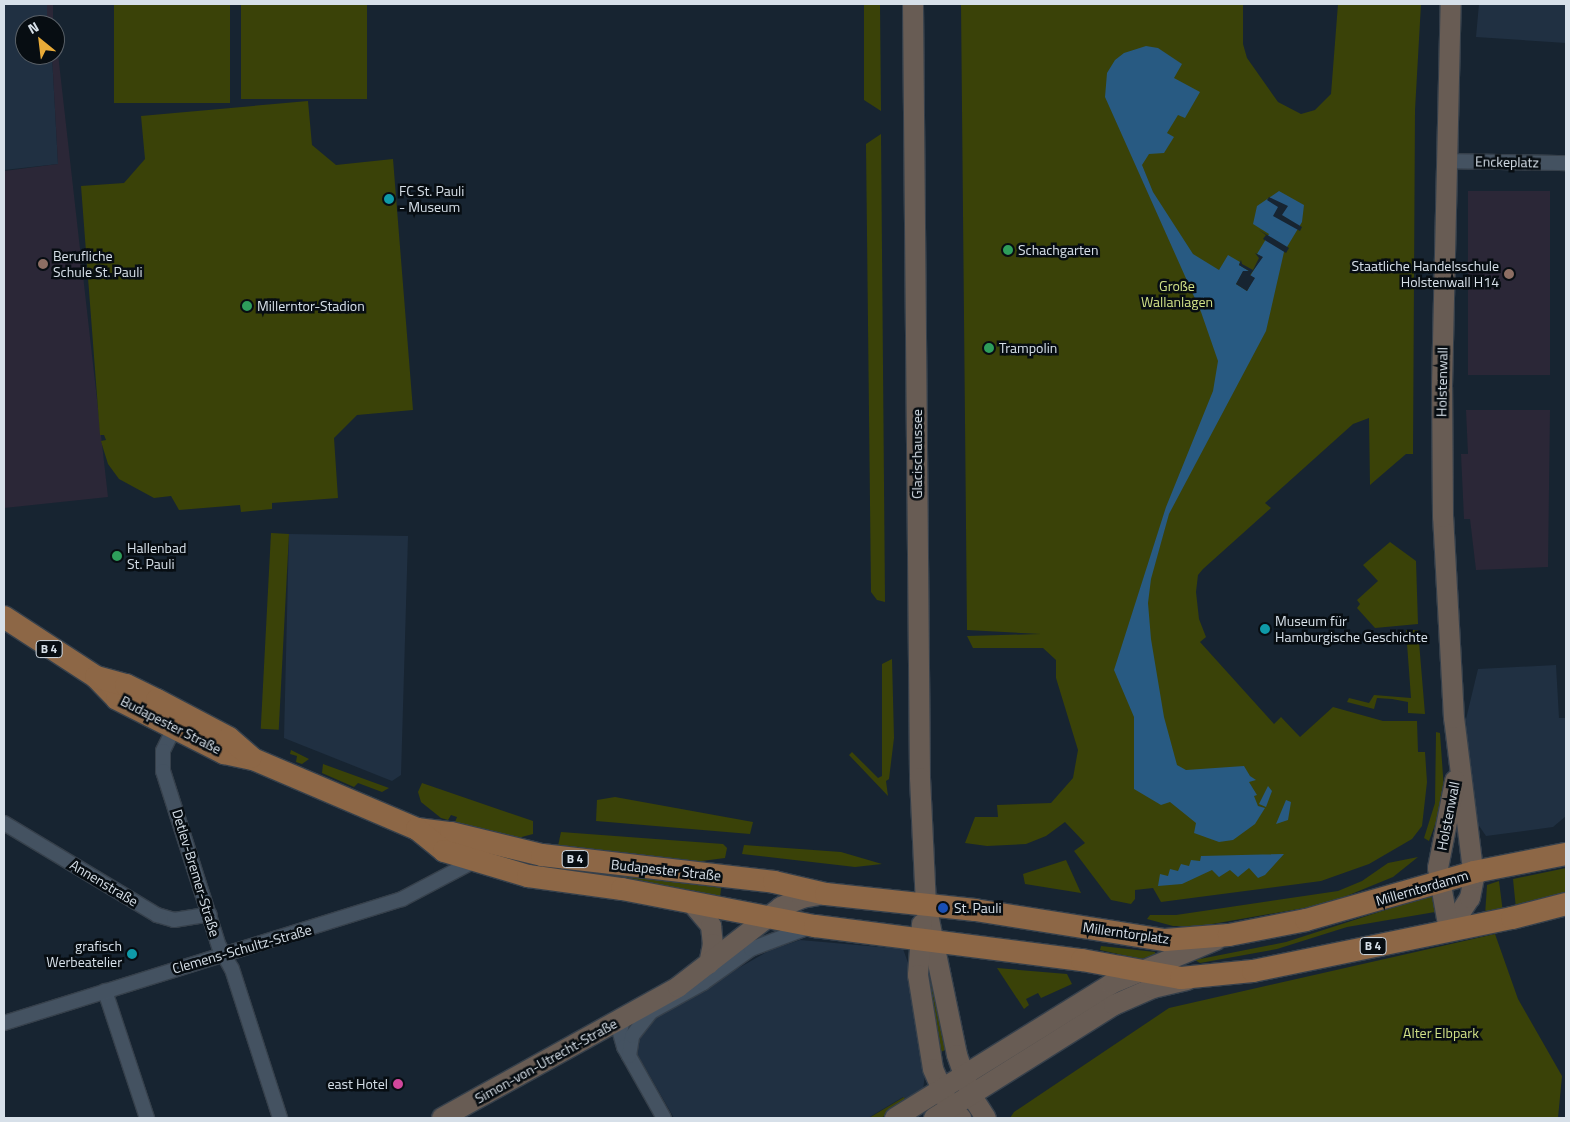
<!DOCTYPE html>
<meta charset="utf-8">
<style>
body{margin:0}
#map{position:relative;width:1570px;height:1122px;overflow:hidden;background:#172431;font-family:"Titillium Web",sans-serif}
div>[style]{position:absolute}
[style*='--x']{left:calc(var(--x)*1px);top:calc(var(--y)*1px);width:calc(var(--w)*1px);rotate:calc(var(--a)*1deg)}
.built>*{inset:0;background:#203042}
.education>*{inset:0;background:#2b2737;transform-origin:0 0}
.green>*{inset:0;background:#3a4208;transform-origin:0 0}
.water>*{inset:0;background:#285a82}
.pier>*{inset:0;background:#172431}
.roads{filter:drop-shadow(1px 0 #36404b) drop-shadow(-1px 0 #36404b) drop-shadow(0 1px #36404b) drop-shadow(0 -1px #36404b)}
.street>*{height:14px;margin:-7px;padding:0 7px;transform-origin:7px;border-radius:7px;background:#445261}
.secondary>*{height:20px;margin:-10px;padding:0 10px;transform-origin:10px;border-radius:10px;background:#685c54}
.primary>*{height:22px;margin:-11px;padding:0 11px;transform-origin:11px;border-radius:11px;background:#8d6746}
.dots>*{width:14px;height:14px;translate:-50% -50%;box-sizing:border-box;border:2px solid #070d12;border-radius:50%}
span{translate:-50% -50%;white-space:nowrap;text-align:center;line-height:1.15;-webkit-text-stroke:5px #070d12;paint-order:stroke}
.shield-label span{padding:1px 4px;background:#070d12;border:1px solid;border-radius:4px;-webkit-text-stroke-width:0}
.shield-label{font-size:12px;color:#d7e0e9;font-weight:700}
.street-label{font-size:14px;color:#d7e0e9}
.poi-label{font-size:14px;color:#d7e0e9}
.left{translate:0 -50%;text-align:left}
.right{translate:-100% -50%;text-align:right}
.park-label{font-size:14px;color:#d0e087}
.frame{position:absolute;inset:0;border:5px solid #d7e0e9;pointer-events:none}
.north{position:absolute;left:15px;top:15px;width:50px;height:50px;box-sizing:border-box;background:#070d12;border:1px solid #5a6168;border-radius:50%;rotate:331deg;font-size:14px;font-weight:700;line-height:20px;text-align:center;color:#d7e0e9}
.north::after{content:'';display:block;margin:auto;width:18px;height:22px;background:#e9ab38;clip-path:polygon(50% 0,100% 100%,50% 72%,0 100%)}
</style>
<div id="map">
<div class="built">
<div style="clip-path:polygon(4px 4px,47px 4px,49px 25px,25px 25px,25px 55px,52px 55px,58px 164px,4px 170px)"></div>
<div style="clip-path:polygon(1479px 4px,1566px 4px,1566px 43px,1476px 37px)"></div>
<div style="clip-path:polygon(289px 534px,408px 536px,401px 775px,392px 781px,284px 738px)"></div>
<div style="clip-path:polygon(1556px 665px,1559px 718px,1566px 718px,1566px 816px,1553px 827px,1486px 836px,1469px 811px,1466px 719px,1478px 669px)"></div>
<div style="clip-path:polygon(800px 940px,903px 949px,910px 968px,925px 1074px,923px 1090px,906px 1102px,903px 1097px,868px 1118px,674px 1118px,625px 1033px,770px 950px)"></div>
</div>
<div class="education">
<div style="left:47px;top:4px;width:6px;height:21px"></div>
<div style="clip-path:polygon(55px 27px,108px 497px,4px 508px,4px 171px,58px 164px,52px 55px,55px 55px)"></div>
<div style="left:1550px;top:191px;width:184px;height:82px;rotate:90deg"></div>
<div style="clip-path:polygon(1466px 410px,1550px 410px,1548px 567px,1476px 570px,1470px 519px,1464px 519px,1461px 454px,1468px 454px)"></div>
</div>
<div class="green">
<div style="left:114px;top:4px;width:116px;height:99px"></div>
<div style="left:241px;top:4px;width:126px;height:95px"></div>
<div style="clip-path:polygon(864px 4px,880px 4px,881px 111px,864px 100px)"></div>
<div style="clip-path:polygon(961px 4px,1243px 4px,1243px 44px,1247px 58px,1278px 102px,1301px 114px,1315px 110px,1331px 94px,1338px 4px,1421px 4px,1415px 110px,1413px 454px,1406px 454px,1370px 485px,1369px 418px,1353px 424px,1265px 503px,1271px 508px,1203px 569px,1198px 575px,1196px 592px,1199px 619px,1206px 637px,1200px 642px,1274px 724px,1281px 717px,1300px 737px,1333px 707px,1383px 721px,1417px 721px,1418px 752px,1425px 752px,1427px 782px,1422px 826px,1412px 839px,1369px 864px,1321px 881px,1161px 902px,1153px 888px,1135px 890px,1135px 899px,1131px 904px,1111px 900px,1074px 851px,1085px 843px,1065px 822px,1046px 836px,1026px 844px,987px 846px,965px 843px,975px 817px,998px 817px,997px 805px,1051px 803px,1073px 778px,1078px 750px,1056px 678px,1056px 660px,1043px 648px,973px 648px,967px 636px,1041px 634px,967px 630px)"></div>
<div style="clip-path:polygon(308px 101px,312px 145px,336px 165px,393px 159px,413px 410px,357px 415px,334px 438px,338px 498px,272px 503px,272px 509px,241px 512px,240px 505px,179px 510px,171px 496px,154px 498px,119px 479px,108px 464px,103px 448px,101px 441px,106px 440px,104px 435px,100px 435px,81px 186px,124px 183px,145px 159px,141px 116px)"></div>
<div style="clip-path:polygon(881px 134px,885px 602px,877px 600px,871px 592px,866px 144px)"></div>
<div style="left:271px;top:533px;width:18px;height:196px;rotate:3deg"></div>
<div style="clip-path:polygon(1390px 542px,1416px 561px,1418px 624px,1375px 628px,1357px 608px,1360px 604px,1357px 600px,1378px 581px,1363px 565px)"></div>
<div style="clip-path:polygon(1406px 630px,1418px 630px,1425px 714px,1408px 713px,1408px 702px,1392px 699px,1377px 698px,1374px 709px,1347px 702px,1349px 698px,1369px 703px,1374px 695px,1411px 698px)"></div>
<div style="clip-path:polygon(892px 659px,894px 738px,889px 779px,886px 781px,888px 796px,849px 755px,852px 752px,878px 778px,882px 776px,882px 664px)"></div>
<div style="clip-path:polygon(1436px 732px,1440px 733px,1444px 790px,1442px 806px,1429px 841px,1424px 838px,1435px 803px)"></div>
<div style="clip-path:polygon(291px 750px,309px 759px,302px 764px,296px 762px,297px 756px,290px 754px)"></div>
<div style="clip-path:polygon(323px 764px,389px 788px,382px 792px,358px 783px,354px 787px,322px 773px)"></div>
<div style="clip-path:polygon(422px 783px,533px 821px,533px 834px,514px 839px,455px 822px,457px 817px,451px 815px,448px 820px,441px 818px,421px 802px,418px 792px)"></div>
<div style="clip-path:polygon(615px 797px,753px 822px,750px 834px,596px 821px,597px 800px)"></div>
<div style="clip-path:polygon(561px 832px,723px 844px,727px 848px,725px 858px,694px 862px,558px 846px)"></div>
<div style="clip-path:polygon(448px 841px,722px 882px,720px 897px,517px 867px)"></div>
<div style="clip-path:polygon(744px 845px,841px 852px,882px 864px,855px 867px,742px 854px)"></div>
<div style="clip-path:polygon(1418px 857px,1393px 877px,1327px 904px,1201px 926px,1173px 926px,1147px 919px,1150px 915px,1176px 915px,1338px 891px,1362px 881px,1388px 863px)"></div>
<div style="clip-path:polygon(1066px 860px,1081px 893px,1025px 884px,1023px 874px)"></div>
<div style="clip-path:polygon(1566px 868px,1566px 894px,1516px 909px,1513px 879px)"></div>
<div style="clip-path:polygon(1499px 881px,1503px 913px,1485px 916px,1487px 885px)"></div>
<div style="clip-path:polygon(1435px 894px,1441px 911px,1347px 927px,1277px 949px,1200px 963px,1195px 960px,1286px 942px)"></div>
<div style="clip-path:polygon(1495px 934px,1518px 999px,1562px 1076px,1558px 1118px,1010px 1118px,1014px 1112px,1169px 1008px)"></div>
<div style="clip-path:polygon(1101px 946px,1155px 952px,1155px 955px,1141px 959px,1100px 950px)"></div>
<div style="clip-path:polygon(997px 968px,1067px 974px,1072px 984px,1041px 998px,1038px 993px,1026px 999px,1029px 1005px,1024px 1009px)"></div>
<div style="clip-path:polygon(924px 970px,928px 971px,947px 1049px,941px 1052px,931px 1016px)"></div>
<div style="clip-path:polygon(904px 1097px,906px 1103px,881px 1118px,869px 1118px)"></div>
</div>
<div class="water">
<div style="clip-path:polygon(1146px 46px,1158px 48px,1182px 64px,1174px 78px,1200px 92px,1185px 118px,1178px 115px,1167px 133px,1174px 137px,1164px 153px,1149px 154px,1142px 165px,1153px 192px,1193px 254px,1219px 270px,1228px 255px,1240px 262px,1239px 265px,1249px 271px,1247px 274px,1243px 272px,1236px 284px,1247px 291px,1254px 278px,1250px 276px,1262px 257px,1257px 254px,1269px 234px,1253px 224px,1257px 206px,1279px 191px,1304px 205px,1302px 222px,1284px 252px,1266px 331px,1169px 514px,1151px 579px,1148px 603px,1151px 639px,1164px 717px,1177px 765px,1186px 770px,1244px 766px,1250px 776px,1256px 780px,1249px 782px,1257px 795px,1254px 796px,1258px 806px,1265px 808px,1255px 824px,1233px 840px,1219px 842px,1194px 833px,1196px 823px,1170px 802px,1161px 805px,1134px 789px,1134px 717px,1114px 670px,1166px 507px,1213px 391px,1218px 361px,1201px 312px,1105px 97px,1107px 73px,1115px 60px,1124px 53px)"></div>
<div style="clip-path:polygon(1268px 786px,1272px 791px,1266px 807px,1259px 804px)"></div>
<div style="clip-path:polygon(1286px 800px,1291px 802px,1288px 820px,1276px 824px)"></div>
<div style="clip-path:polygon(1284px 854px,1265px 875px,1258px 878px,1249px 868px,1238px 877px,1230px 870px,1219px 877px,1212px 870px,1182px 884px,1158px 886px,1160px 874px,1168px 876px,1170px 869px,1178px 871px,1181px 864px,1189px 866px,1191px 860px,1200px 861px,1201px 856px)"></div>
</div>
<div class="pier">
<div style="clip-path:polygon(1269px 197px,1288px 206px,1282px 215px,1302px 227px,1300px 231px,1273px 216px,1278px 207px,1267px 200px)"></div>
<div style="clip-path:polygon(1259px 230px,1289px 248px,1286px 253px,1263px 239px,1266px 235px)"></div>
<div style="clip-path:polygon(1255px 253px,1263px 257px,1250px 275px,1255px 278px,1247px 291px,1236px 284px,1243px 271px,1249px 271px,1239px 265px,1241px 260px,1242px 264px,1253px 270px,1259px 258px)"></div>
</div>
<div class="roads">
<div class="street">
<div style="--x:1448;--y:161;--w:118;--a:1"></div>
<div style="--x:177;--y:722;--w:32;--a:116"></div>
<div style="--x:163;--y:751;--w:20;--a:90"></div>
<div style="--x:163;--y:771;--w:184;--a:72.3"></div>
<div style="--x:219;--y:946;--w:26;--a:61"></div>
<div style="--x:232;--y:969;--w:157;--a:72.1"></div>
<div style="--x:4;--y:823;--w:179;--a:31"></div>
<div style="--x:157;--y:915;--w:18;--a:16"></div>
<div style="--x:174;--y:920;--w:36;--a:-9"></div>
<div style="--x:105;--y:991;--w:134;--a:71.7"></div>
<div style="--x:623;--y:1018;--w:15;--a:101"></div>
<div style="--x:620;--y:1033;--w:15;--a:74"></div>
<div style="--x:624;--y:1047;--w:81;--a:60.6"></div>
<div style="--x:4;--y:1023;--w:417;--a:-17.3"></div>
<div style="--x:402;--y:899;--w:81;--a:-27.8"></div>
<div style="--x:629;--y:1056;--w:20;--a:-81"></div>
<div style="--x:632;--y:1036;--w:31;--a:-52"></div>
<div style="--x:651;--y:1012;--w:60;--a:-29.1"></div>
<div style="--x:703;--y:983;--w:59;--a:-35.3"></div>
<div style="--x:751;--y:949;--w:60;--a:-20.6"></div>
</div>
<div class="secondary">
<div style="--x:913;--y:4;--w:774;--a:89.48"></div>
<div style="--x:920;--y:778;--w:127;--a:87.3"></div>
<div style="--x:926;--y:905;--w:153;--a:78.3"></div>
<div style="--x:957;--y:1055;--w:42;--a:70.7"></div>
<div style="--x:971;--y:1095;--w:27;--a:57"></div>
<div style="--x:692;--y:903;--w:30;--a:50"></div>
<div style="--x:711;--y:926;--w:18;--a:84"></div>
<div style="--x:713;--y:944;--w:20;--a:101"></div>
<div style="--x:922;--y:924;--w:51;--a:94.5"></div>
<div style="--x:918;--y:975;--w:95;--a:80.9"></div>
<div style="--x:933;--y:1069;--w:43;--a:66.4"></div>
<div style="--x:950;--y:1108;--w:15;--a:42"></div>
<div style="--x:1449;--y:930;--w:38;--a:-57"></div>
<div style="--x:1470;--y:898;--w:20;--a:-79"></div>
<div style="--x:1474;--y:878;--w:161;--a:-97.1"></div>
<div style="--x:1454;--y:718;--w:201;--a:-93.1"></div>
<div style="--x:1443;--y:517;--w:130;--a:-90.4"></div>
<div style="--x:1442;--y:387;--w:383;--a:-88.7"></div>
<div style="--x:1449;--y:930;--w:63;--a:-100.1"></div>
<div style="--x:1438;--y:868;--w:89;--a:-78.9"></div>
<div style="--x:442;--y:1118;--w:270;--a:-29"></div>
<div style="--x:678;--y:987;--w:130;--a:-37.8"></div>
<div style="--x:781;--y:907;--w:23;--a:-23"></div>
<div style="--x:802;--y:898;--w:22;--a:-10"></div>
<div style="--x:895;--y:1118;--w:254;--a:-31.8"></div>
<div style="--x:1111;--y:984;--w:114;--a:-22.7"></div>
<div style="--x:934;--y:1118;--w:213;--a:-32.1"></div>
<div style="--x:1114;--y:1005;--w:43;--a:-23.6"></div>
<div style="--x:1153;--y:988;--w:35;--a:-13"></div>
</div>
<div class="primary">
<div style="--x:4;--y:617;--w:110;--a:33.1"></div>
<div style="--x:96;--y:677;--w:30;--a:46"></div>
<div style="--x:117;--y:699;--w:120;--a:26.8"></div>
<div style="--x:224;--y:753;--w:30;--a:12"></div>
<div style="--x:253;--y:759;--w:178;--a:23.1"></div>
<div style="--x:417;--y:829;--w:34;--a:7"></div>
<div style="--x:451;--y:833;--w:94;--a:13.6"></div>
<div style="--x:542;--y:855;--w:234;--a:6.6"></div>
<div style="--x:774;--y:882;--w:53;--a:13"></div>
<div style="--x:826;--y:894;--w:150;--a:6.1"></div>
<div style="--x:975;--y:910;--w:192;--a:9"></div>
<div style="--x:1165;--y:940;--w:64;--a:-4.5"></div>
<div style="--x:1229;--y:935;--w:78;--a:-11"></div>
<div style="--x:1306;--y:920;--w:175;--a:-15.9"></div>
<div style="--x:1474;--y:872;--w:94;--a:-11.1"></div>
<div style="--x:96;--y:677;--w:31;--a:15"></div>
<div style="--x:126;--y:685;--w:34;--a:26"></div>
<div style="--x:157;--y:700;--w:81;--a:27.8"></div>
<div style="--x:229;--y:738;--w:29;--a:41"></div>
<div style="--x:417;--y:829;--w:35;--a:39"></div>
<div style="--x:444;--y:851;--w:88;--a:16.6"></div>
<div style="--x:528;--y:876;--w:95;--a:7.9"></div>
<div style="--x:622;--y:889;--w:197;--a:10.9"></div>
<div style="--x:815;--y:926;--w:269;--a:7.3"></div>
<div style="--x:1082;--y:960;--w:101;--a:10.3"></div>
<div style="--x:1181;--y:978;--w:72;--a:-5.6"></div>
<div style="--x:1253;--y:971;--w:264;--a:-11.6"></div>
<div style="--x:1512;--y:918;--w:56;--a:-14.5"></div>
</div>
</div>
<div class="dots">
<div style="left:389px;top:199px;background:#0f9aa8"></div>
<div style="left:1008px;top:250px;background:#2e9e5b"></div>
<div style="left:43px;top:264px;background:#8d6e63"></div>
<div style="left:1509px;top:274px;background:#8d6e63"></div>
<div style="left:247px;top:306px;background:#2e9e5b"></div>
<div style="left:989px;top:348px;background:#2e9e5b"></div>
<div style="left:117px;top:556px;background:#2e9e5b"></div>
<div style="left:1265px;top:629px;background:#0f9aa8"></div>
<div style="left:943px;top:908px;background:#1a4fb4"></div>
<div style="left:132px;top:954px;background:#0f9aa8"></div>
<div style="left:398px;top:1084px;background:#d1479c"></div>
</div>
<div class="shield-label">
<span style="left:49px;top:649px">B 4</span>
<span style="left:575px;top:859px">B 4</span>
<span style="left:1373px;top:946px">B 4</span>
</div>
<div class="street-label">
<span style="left:1507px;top:162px;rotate:1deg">Enckeplatz</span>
<span style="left:1442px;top:382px;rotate:-89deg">Holstenwall</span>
<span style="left:917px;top:454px;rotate:-90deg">Glacischaussee</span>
<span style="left:171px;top:725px;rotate:27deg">Budapester Straße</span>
<span style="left:1448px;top:816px;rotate:-79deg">Holstenwall</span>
<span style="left:666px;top:870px;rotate:6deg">Budapester Straße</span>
<span style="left:196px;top:873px;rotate:73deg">Detlev-Bremer-Straße</span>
<span style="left:104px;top:883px;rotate:31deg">Annenstraße</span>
<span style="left:1422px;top:888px;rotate:-16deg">Millerntordamm</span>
<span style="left:1126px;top:933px;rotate:8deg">Millerntorplatz</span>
<span style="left:242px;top:949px;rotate:-16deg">Clemens-Schultz-Straße</span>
<span style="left:546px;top:1061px;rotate:-29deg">Simon-von-Utrecht-Straße</span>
</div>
<div class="poi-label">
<span class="left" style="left:399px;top:199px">FC St. Pauli<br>- Museum</span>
<span class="left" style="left:1018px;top:250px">Schachgarten</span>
<span class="left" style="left:53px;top:264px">Berufliche<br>Schule St. Pauli</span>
<span class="right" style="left:1499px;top:274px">Staatliche Handelsschule<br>Holstenwall H14</span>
<span class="left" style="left:257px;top:306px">Millerntor-Stadion</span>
<span class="left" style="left:999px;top:348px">Trampolin</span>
<span class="left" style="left:127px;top:556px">Hallenbad<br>St. Pauli</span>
<span class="left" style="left:1275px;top:629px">Museum für<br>Hamburgische Geschichte</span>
<span class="left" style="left:954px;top:908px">St. Pauli</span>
<span class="right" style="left:122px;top:954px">grafisch<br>Werbeatelier</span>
<span class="right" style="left:388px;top:1084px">east Hotel</span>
</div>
<div class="park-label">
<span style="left:1177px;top:294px">Große<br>Wallanlagen</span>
<span style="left:1441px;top:1033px">Alter Elbpark</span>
</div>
<div class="frame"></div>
<div class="north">N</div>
</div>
